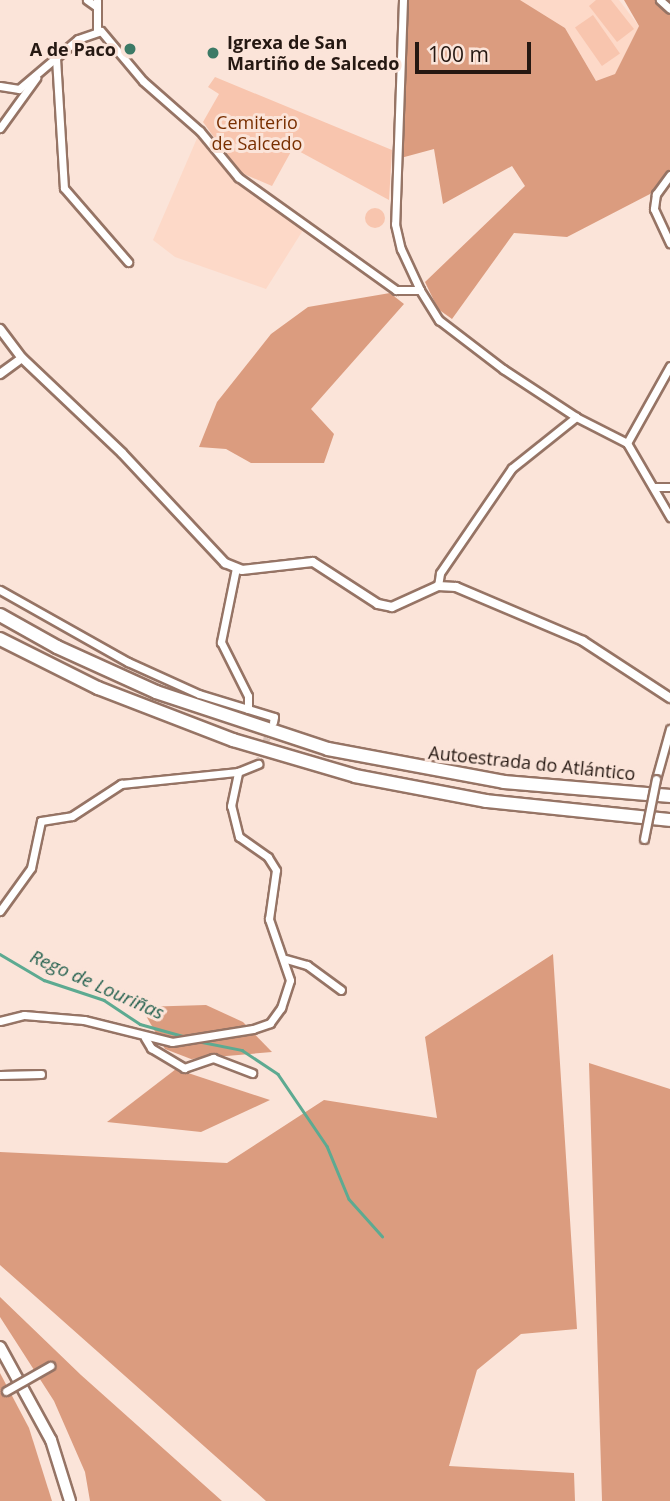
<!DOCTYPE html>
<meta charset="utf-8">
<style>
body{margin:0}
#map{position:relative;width:670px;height:1501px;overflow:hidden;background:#fbe4d9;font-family:"Open Sans",sans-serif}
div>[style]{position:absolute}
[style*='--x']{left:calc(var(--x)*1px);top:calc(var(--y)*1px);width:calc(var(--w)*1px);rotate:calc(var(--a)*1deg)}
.built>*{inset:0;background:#fdd9c8}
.green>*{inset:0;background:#f8c5ae;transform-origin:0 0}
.round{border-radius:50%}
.forest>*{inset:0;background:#db9c7f}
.stream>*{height:2.5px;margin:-1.25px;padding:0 1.25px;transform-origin:1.25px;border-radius:1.25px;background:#5daa91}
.minor-tunnel>*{height:7px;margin-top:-3.5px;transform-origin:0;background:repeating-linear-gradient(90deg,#dbc5bb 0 7px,transparent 0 10.5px)}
.roads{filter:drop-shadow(2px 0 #967465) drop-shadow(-2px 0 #967465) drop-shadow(0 2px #967465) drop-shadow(0 -2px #967465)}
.minor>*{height:7px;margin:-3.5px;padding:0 3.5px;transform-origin:3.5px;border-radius:3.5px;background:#fff}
.tertiary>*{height:8px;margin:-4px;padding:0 4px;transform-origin:4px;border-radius:4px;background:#fff}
.trunk>*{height:10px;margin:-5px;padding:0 5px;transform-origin:5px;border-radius:5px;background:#fff}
.motorway>*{height:12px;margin:-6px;padding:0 6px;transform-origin:6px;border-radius:6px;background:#fff}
.bridges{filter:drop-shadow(2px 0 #967465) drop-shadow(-2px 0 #967465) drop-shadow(0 2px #967465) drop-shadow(0 -2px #967465)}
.minor-bridge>*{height:7px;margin:-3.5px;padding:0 3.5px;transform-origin:3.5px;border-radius:3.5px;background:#fff}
.dots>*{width:19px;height:19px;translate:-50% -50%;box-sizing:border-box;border:4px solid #fbe4d9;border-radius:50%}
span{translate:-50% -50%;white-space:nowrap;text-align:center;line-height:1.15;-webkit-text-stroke:6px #fbe4d9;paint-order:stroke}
.poi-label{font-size:18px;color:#251812;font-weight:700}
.left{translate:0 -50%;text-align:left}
.right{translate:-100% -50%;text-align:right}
.park-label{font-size:18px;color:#792f00}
.street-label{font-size:18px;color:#251812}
.water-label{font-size:19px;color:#24614f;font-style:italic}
.scale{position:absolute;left:415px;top:42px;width:116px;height:32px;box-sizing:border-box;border:4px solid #251812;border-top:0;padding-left:9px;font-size:21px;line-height:24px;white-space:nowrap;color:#251812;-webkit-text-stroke:5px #fbe4d9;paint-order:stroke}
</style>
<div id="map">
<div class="built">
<div style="clip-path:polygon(520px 0,619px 0,639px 26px,615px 74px,596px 81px,565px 28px)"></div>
<div style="clip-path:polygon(198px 136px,234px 178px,305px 227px,266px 289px,175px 257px,153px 240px)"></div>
</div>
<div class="green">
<div style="clip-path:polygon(596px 0,611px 0,634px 29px,617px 42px,589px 6px)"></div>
<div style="left:593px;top:15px;width:47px;height:22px;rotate:55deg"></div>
<div style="clip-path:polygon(215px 77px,392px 150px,389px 200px,293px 148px,272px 186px,239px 172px,203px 122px,219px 94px,208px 87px)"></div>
<div class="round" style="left:365px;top:208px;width:20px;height:20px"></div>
</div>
<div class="forest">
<div style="clip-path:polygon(406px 0,520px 0,565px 28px,596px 81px,615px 74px,639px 26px,624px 0,660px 0,670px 9px,670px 174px,650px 194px,567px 237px,514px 233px,452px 319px,438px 309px,425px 282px,525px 186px,512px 166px,443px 204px,434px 149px,397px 159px)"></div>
<div style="clip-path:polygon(390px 293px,404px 304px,311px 409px,334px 434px,324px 463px,251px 463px,226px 449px,199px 447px,217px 402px,271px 334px,308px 307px)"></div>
<div style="clip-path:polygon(553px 954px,577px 1329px,521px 1334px,477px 1370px,449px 1466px,574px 1473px,575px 1501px,266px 1501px,0 1265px,0 1152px,227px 1163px,324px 1100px,437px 1118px,425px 1037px)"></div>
<div style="clip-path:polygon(206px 1005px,243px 1022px,272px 1052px,191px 1059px,165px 1049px,141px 1007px)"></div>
<div style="clip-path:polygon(589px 1063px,670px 1089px,670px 1501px,602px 1501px)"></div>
<div style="clip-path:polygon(176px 1069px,270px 1100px,201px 1132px,107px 1122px)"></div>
<div style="clip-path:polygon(0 1297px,81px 1375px,222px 1501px,90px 1501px,85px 1472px,54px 1401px,0 1317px)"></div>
<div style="clip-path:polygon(0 1373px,29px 1428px,52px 1501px,0 1501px)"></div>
</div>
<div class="stream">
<div style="--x:0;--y:954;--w:51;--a:30.6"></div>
<div style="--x:44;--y:980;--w:63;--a:18.4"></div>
<div style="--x:104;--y:1000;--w:43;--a:33.7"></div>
<div style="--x:140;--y:1024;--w:45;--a:15.6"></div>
<div style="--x:202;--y:1042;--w:41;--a:11.3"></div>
<div style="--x:242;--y:1050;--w:43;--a:33.7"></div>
<div style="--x:278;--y:1074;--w:87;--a:55.8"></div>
<div style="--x:327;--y:1146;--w:57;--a:67.5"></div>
<div style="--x:349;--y:1199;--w:50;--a:48.3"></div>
</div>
<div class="minor-tunnel">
<div style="--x:258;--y:764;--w:37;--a:-71"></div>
</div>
<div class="roads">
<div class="minor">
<div style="--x:87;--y:0;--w:12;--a:35"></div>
<div style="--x:97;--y:0;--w:30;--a:90"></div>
<div style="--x:403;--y:0;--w:224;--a:92"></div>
<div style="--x:395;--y:224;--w:26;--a:77"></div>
<div style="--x:401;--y:249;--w:45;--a:65.1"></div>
<div style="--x:660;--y:0;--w:13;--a:42"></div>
<div style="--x:56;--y:58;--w:130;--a:86.5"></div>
<div style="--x:64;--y:188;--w:98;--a:49.1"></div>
<div style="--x:0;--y:86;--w:19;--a:9"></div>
<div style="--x:19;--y:89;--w:77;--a:-40.3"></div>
<div style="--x:78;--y:39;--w:24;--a:-19"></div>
<div style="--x:101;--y:31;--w:65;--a:50"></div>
<div style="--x:143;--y:81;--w:76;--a:41.3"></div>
<div style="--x:200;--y:131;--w:60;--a:50.4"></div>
<div style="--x:238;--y:177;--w:194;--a:35.6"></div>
<div style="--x:396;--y:290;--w:24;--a:0"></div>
<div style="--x:420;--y:290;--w:36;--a:58"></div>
<div style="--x:439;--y:320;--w:81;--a:37.4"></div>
<div style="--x:503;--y:369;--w:87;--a:33.3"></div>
<div style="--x:576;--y:417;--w:57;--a:27"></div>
<div style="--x:627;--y:443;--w:86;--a:59.8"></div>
<div style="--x:0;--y:128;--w:62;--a:-54.2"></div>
<div style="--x:670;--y:175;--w:24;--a:126"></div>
<div style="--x:656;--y:194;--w:15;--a:98"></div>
<div style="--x:654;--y:209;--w:38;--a:65"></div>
<div style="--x:627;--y:443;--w:88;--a:-60.8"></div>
<div style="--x:654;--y:487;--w:16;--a:0"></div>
<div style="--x:236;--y:568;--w:76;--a:101.5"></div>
<div style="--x:221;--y:642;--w:60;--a:63.4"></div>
<div style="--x:248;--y:696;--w:13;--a:90"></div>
<div style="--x:438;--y:586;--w:13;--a:-81"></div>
<div style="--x:440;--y:573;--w:127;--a:-55.6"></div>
<div style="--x:512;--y:468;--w:82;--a:-38.6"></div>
<div style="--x:0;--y:590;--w:147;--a:29.4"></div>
<div style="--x:128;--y:662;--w:78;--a:24.3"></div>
<div style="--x:199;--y:694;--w:78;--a:17"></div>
<div style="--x:274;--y:717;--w:5;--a:101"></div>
<div style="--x:656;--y:779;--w:52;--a:-74.4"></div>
<div style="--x:0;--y:911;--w:53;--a:-54.2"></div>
<div style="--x:31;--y:868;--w:48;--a:-78"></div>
<div style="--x:41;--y:821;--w:31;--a:-9"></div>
<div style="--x:72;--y:816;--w:59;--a:-33.1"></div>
<div style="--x:121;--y:784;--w:118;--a:-5.9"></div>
<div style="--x:286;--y:959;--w:22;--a:16"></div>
<div style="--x:307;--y:965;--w:42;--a:36.3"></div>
<div style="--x:0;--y:1021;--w:25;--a:-14"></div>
<div style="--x:24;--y:1015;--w:60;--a:4.8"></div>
<div style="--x:84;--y:1020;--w:91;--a:14"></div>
<div style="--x:172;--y:1042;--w:82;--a:-9.1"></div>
<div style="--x:253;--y:1029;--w:18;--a:-19"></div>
<div style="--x:270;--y:1023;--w:19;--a:-54"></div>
<div style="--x:281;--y:1008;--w:29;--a:-72"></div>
<div style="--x:290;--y:980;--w:65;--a:-109"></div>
<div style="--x:269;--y:919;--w:49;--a:-81.9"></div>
<div style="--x:276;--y:870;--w:15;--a:-122"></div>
<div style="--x:268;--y:857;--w:35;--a:-145"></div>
<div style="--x:239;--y:837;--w:32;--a:-104"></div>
<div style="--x:231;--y:806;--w:35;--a:-78"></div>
<div style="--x:238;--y:772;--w:22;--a:-22"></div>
<div style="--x:145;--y:1038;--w:12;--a:59"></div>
<div style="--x:151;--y:1048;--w:39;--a:31"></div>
<div style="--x:184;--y:1068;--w:31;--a:-19"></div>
<div style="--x:213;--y:1058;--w:42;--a:21"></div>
<div style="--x:0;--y:1075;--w:41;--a:-1.4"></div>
</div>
<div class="tertiary">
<div style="--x:0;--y:329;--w:36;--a:53"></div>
<div style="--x:22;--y:358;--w:138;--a:43.5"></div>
<div style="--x:122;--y:453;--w:151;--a:46.9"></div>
<div style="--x:225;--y:563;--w:18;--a:22"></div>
<div style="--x:242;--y:570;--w:71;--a:-6.4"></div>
<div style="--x:313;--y:562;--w:77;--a:32.9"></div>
<div style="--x:378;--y:604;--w:14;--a:12"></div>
<div style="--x:392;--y:607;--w:51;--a:-24.5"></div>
<div style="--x:438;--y:586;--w:18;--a:3"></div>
<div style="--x:456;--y:587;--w:138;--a:23"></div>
<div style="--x:583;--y:641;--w:104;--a:33.2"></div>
<div style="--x:0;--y:374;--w:27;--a:-36"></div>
</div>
<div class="trunk">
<div style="--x:0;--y:1347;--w:106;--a:61.3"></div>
<div style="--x:51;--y:1440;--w:64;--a:72.7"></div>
</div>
<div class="motorway">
<div style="--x:0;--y:615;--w:65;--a:29.3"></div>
<div style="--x:57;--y:647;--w:109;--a:24.4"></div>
<div style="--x:156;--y:692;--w:181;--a:18.3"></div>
<div style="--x:328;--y:749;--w:179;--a:10.6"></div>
<div style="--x:504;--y:782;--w:167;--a:4.8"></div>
<div style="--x:0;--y:639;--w:110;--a:26.6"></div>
<div style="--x:98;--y:688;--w:145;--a:21.1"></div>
<div style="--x:233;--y:740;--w:127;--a:16.4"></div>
<div style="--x:355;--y:776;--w:133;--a:10.8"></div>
<div style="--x:486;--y:801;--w:185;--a:5.9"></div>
</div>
</div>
<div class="bridges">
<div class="minor-bridge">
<div style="--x:644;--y:839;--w:61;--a:-78.7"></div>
<div style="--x:6;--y:1391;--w:51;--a:-29.6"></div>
</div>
</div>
<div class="dots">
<div style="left:130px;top:49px;background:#3c7a66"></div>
<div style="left:213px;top:53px;background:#3c7a66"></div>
</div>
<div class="poi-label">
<span class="left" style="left:227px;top:53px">Igrexa de San<br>Martiño de Salcedo</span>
<span class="right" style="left:116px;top:49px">A de Paco</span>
</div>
<div class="park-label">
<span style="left:257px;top:133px">Cemiterio<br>de Salcedo</span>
</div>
<div class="street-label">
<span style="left:532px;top:763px;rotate:6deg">Autoestrada do Atlántico</span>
</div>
<div class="water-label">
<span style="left:97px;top:985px;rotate:24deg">Rego de Louriñas</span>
</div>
<div class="scale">100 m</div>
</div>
